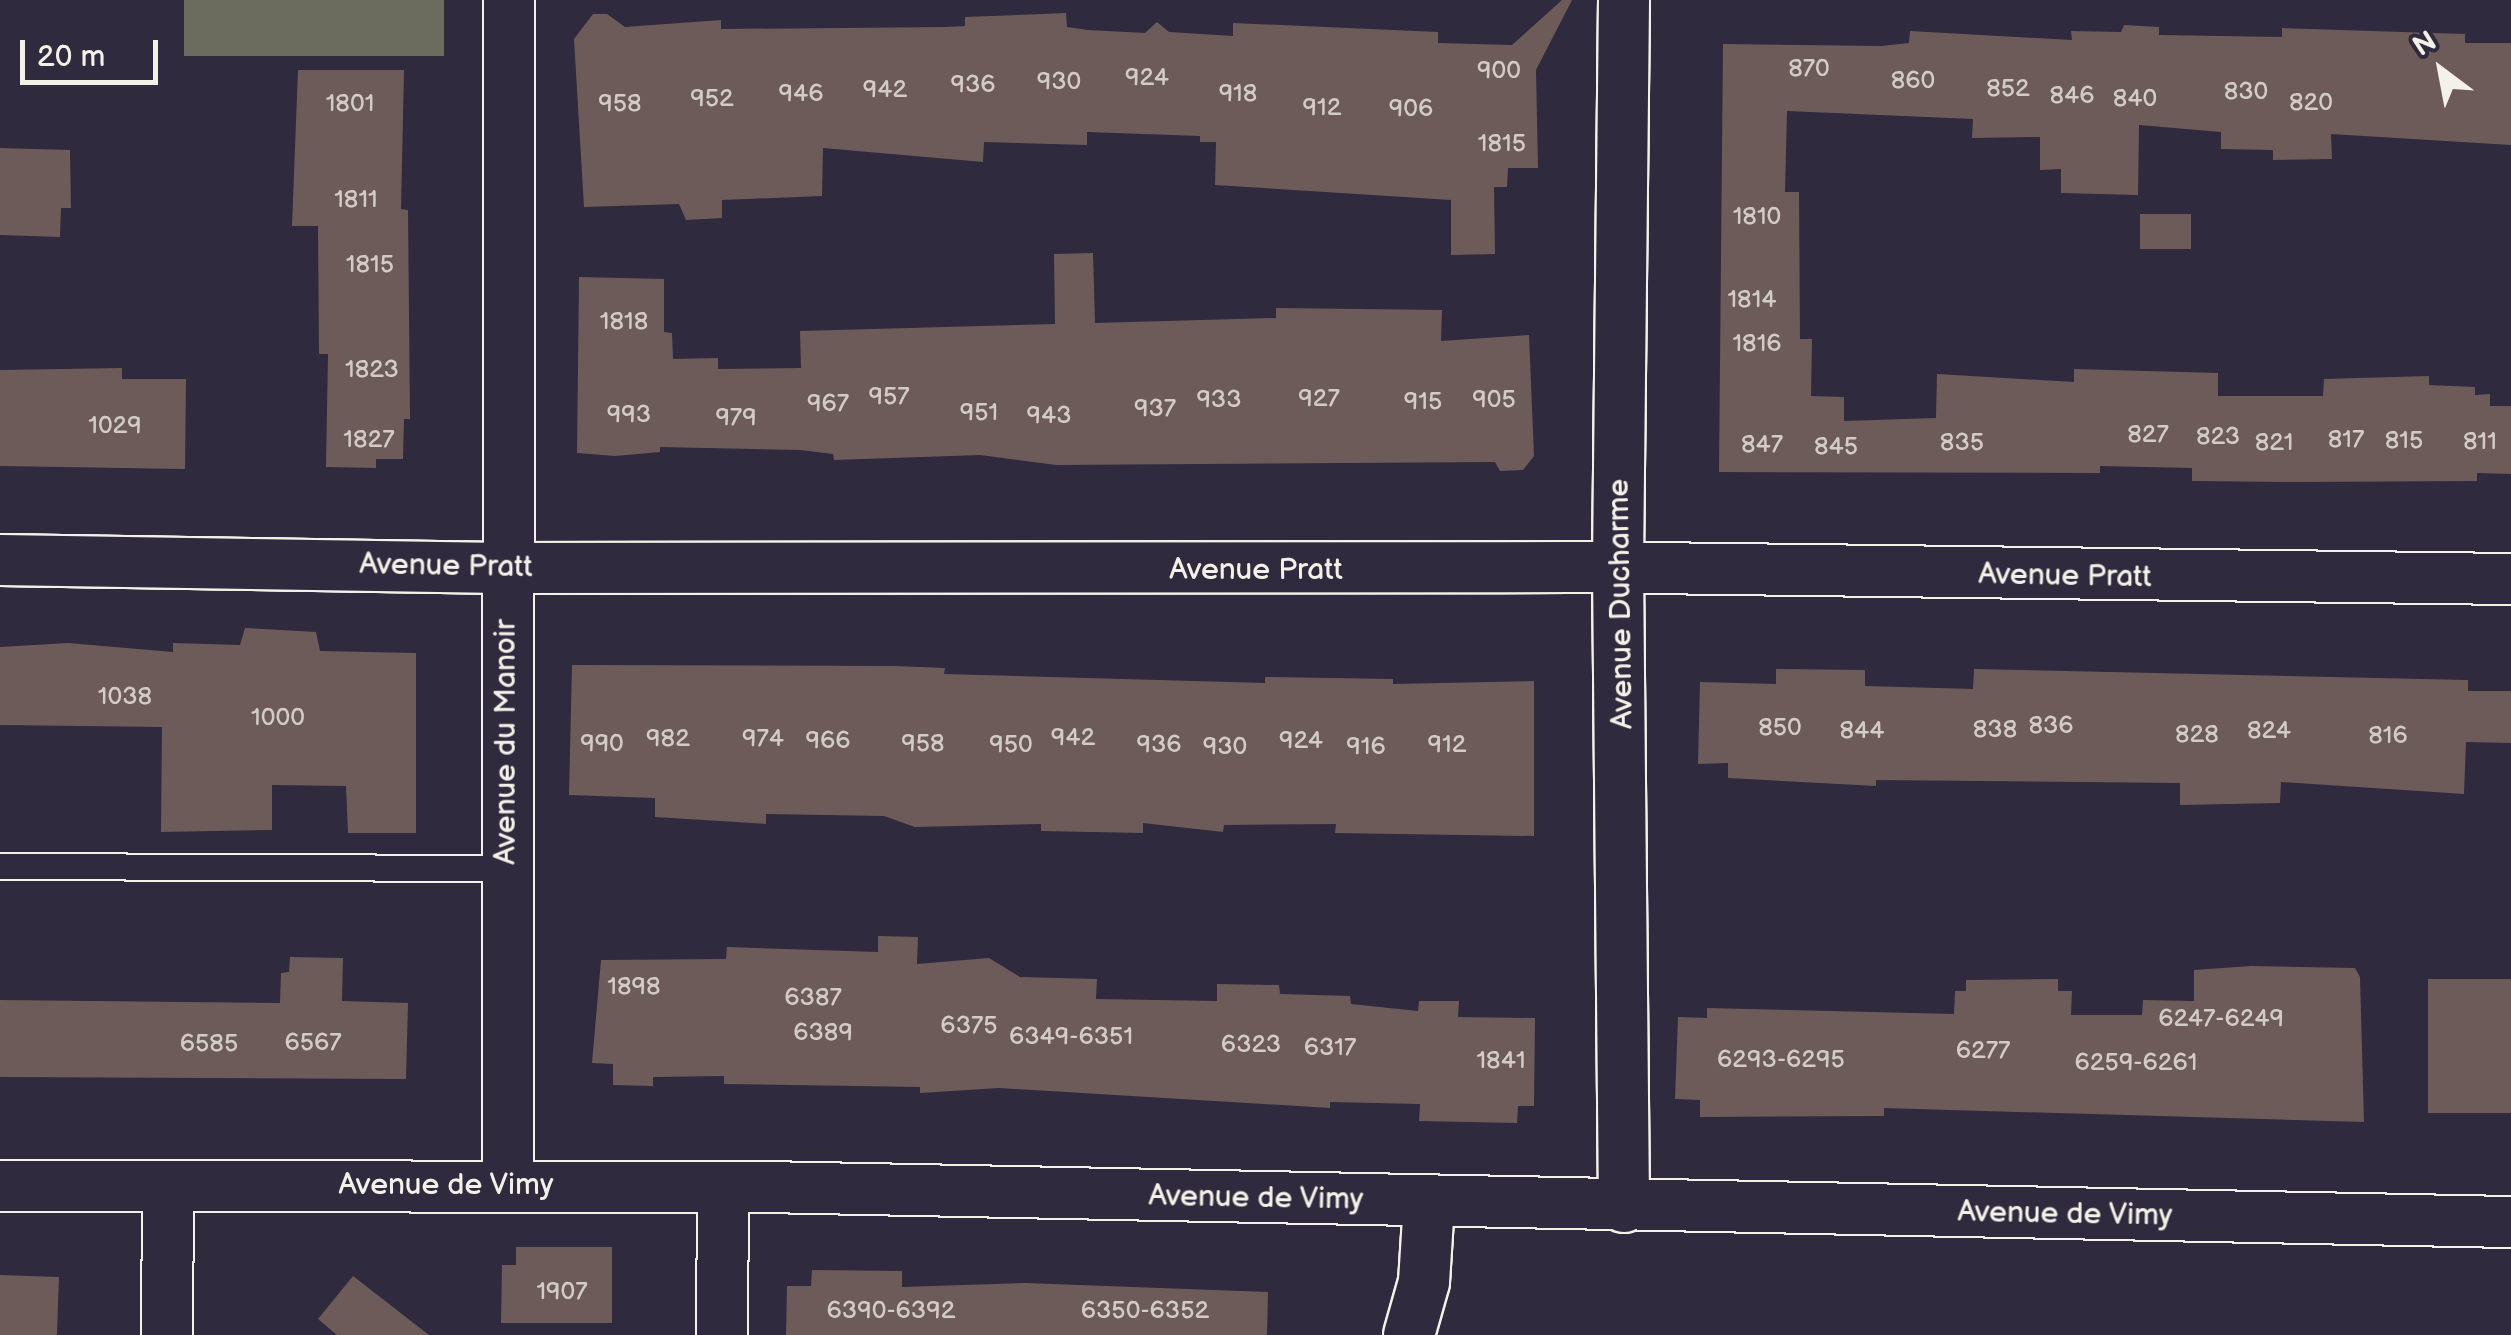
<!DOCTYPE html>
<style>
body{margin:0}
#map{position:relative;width:2511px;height:1335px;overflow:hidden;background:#2f2a3d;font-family:"Balsamiq Sans",sans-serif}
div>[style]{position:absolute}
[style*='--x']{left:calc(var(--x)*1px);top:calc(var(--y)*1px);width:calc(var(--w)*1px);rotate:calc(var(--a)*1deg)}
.green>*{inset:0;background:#6b6c5d;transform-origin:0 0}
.building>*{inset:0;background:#6d5b5a;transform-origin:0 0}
.roads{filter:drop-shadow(2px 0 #f4f1e8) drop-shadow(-2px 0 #f4f1e8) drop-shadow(0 2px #f4f1e8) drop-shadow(0 -2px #f4f1e8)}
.lane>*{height:25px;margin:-12.5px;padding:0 12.5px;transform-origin:12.5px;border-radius:12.5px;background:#2f2a3d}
.street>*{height:50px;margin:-25px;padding:0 25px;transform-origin:25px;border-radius:25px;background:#2f2a3d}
span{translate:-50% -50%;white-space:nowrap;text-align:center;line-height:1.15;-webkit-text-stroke:9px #2f2a3d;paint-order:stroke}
.number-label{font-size:25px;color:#d2ccc4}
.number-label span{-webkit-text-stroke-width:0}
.street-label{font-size:30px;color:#f4f1e8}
.north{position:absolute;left:2391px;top:20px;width:100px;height:100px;-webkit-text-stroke:8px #2f2a3d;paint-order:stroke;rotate:328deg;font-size:28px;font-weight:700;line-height:40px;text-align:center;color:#f4f1e8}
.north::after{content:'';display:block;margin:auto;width:35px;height:45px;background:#f4f1e8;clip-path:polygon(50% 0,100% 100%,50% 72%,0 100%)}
.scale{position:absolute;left:20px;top:40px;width:138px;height:45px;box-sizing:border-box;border:5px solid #f4f1e8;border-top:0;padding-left:12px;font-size:30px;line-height:35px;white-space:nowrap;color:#f4f1e8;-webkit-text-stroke:8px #2f2a3d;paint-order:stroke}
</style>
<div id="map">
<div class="green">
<div style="left:184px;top:0;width:260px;height:56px"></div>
</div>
<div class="building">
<div style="clip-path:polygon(1562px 0,1572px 0,1536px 70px,1538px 168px,1508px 168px,1507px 187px,1494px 187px,1495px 254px,1451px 255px,1451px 200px,1215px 185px,1216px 142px,1200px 142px,1200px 136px,1087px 132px,1087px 145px,984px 142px,983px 162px,823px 148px,822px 196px,722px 200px,722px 218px,686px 220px,679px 204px,584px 207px,574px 39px,593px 14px,607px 14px,625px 27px,721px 20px,721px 29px,946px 27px,965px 26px,965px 17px,1066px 13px,1067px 27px,1088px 30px,1145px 33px,1157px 22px,1169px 32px,1233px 36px,1233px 23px,1438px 32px,1438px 43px,1512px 45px)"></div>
<div style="clip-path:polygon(2124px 25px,2159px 27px,2159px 35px,2282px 37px,2282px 28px,2465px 34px,2465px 43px,2511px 43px,2511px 145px,2331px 134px,2332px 159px,2273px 160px,2273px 150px,2221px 149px,2221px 132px,2139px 125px,2138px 195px,2061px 193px,2061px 169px,2040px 170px,2040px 137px,1972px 138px,1973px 119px,1787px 111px,1785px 192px,1799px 192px,1800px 339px,1812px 339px,1811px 396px,1844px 397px,1844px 421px,1936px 418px,1937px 374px,2074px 382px,2074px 369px,2218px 373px,2218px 396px,2323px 396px,2324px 379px,2429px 376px,2429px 385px,2475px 387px,2475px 395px,2490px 394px,2490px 406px,2511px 406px,2511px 474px,2477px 473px,2477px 481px,2295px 482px,2192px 481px,2192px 468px,2100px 466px,2100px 473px,1719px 472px,1723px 44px,1881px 46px,1909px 43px,1910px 31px,2072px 40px,2071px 31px,2121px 32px)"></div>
<div style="clip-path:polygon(298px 70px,404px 70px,401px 209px,408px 210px,410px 419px,404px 419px,403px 459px,376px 459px,376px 468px,326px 467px,328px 354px,319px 354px,318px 226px,292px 226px)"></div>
<div style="clip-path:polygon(0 148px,70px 150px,71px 208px,61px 208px,60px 237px,0 235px)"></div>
<div style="left:2140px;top:214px;width:51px;height:35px"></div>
<div style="clip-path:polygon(1093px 253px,1095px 323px,1276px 318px,1276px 308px,1442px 310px,1441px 341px,1529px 335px,1534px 456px,1523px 470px,1500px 471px,1495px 462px,1056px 465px,980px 455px,834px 460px,833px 454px,801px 450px,660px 447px,660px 452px,615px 456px,577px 453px,579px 277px,664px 279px,664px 332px,672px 333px,673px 359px,718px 358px,718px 369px,801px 368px,800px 331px,1055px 324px,1054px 254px)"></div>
<div style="clip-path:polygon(122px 368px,122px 379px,186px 379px,185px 469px,0 466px,0 370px)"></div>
<div style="clip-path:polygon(245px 628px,316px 632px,320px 651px,416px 653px,416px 833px,348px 833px,346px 786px,272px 785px,272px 830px,161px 832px,162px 727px,0 725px,0 647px,68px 643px,173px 652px,173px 643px,240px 645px)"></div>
<div style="clip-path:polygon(572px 665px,894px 666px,945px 668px,944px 674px,1265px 683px,1265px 677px,1393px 679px,1393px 684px,1534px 681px,1534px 836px,1335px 833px,1336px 824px,1224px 825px,1223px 832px,1143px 823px,1143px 833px,1041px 831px,1041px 824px,915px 827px,884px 816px,766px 814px,766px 824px,655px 817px,655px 798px,569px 795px)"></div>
<div style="clip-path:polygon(1776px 669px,1865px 670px,1865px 686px,1973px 689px,1974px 669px,2468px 680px,2468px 691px,2511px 691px,2511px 743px,2466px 742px,2464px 794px,2281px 782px,2280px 803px,2180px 805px,2180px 783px,1876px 780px,1876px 786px,1728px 778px,1728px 763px,1698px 764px,1700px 682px,1776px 684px)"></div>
<div style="clip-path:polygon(878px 936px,918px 937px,917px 964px,989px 958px,1020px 977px,1097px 979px,1096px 999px,1217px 1001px,1217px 984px,1279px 985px,1280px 994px,1350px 996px,1351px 1004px,1418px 1011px,1419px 1001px,1459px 1001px,1458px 1017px,1535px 1018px,1534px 1106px,1518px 1106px,1517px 1123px,1419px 1121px,1420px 1104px,1330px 1102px,1330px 1108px,999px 1088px,920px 1093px,920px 1087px,724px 1084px,724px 1076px,653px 1077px,653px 1086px,613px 1085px,613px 1064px,592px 1063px,601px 960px,726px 959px,727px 947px,878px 952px)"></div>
<div style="clip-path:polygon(290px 957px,343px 958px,342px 1001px,408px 1003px,406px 1079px,0 1077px,0 1000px,280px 1003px,281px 973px,289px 972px)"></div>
<div style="clip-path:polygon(2251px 966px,2355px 968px,2360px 977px,2364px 1122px,1884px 1108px,1884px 1116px,1700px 1117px,1700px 1100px,1675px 1099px,1678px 1017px,1707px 1018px,1707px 1008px,1954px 1014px,1955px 991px,1966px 991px,1966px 980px,2058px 979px,2058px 991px,2072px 991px,2071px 1015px,2142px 1015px,2143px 1000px,2194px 1001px,2194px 970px)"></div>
<div style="left:2511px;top:979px;width:134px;height:83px;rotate:90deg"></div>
<div style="clip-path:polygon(516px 1247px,612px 1247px,612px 1323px,501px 1323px,502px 1265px,516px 1265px)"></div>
<div style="clip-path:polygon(812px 1270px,902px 1271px,902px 1287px,1025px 1283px,1268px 1292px,1267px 1335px,786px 1335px,787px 1286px,811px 1286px)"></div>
<div style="left:0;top:1275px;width:59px;height:60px;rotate:2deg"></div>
<div style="clip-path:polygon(353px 1276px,429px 1335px,337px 1335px,318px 1319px)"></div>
</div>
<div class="roads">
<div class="lane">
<div style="--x:0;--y:866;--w:507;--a:0.23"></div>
</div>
<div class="street">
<div style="--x:1624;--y:0;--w:568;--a:90.61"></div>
<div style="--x:1618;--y:568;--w:639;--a:89.46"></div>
<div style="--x:0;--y:560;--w:506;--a:0.91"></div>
<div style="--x:506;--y:568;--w:1064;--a:-0.05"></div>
<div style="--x:1570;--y:567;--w:941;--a:0.73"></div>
<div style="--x:508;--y:1183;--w:1183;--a:-89.95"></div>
<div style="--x:0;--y:1186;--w:765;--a:0.07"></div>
<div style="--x:765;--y:1187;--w:1746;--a:1.15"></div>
<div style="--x:167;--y:1335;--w:148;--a:-89.6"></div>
<div style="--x:722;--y:1335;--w:148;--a:-89.6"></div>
<div style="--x:1409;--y:1335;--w:55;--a:-74.2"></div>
<div style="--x:1424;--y:1282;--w:80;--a:-86.4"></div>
</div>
</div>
<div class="number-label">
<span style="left:1809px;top:69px">870</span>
<span style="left:1499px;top:71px">900</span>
<span style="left:1147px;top:78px">924</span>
<span style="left:1913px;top:81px">860</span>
<span style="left:1059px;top:82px">930</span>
<span style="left:973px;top:85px">936</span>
<span style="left:2008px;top:89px">852</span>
<span style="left:885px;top:90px">942</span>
<span style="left:2246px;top:92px">830</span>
<span style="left:801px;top:94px">946</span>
<span style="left:1238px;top:94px">918</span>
<span style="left:2072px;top:96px">846</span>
<span style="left:712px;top:99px">952</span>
<span style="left:2135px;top:99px">840</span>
<span style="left:2311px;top:103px">820</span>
<span style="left:350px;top:104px">1801</span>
<span style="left:620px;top:104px">958</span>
<span style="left:1322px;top:108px">912</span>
<span style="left:1411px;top:109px">906</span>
<span style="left:1502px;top:144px">1815</span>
<span style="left:356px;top:200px">1811</span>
<span style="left:1757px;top:217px">1810</span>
<span style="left:370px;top:265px">1815</span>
<span style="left:1752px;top:300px">1814</span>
<span style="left:624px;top:322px">1818</span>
<span style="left:1757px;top:344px">1816</span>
<span style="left:372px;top:370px">1823</span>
<span style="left:889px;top:397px">957</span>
<span style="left:1319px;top:399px">927</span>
<span style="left:1219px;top:400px">933</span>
<span style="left:1494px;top:400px">905</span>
<span style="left:1423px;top:402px">915</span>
<span style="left:828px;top:404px">967</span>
<span style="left:1155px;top:409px">937</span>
<span style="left:979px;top:413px">951</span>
<span style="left:629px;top:415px">993</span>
<span style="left:1049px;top:416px">943</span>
<span style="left:736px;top:418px">979</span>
<span style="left:115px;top:426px">1029</span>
<span style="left:2148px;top:435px">827</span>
<span style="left:2218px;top:437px">823</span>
<span style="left:369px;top:440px">1827</span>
<span style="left:2346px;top:440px">817</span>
<span style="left:2404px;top:441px">815</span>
<span style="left:2480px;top:442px">811</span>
<span style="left:1962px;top:443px">835</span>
<span style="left:2274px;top:443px">821</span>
<span style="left:1762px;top:445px">847</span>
<span style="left:1836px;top:447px">845</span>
<span style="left:125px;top:697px">1038</span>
<span style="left:278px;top:718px">1000</span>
<span style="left:2051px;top:726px">836</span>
<span style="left:1780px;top:728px">850</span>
<span style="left:1995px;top:730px">838</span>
<span style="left:1862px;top:731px">844</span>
<span style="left:2269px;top:731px">824</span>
<span style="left:2197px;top:735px">828</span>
<span style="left:2388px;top:736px">816</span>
<span style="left:1073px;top:738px">942</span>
<span style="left:668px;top:739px">982</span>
<span style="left:763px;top:739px">974</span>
<span style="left:828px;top:741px">966</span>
<span style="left:1301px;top:741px">924</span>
<span style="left:602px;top:744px">990</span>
<span style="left:923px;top:744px">958</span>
<span style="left:1011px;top:745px">950</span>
<span style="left:1159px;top:745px">936</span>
<span style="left:1447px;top:745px">912</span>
<span style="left:1225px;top:747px">930</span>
<span style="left:1366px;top:747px">916</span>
<span style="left:634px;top:987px">1898</span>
<span style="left:813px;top:998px">6387</span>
<span style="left:2221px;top:1019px">6247-6249</span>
<span style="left:969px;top:1026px">6375</span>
<span style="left:823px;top:1033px">6389</span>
<span style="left:1071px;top:1037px">6349-6351</span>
<span style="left:313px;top:1043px">6567</span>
<span style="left:209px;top:1044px">6585</span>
<span style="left:1251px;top:1045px">6323</span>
<span style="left:1330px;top:1048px">6317</span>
<span style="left:1983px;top:1051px">6277</span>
<span style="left:1781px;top:1060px">6293-6295</span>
<span style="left:1501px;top:1061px">1841</span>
<span style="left:2136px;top:1063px">6259-6261</span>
<span style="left:562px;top:1292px">1907</span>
<span style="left:891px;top:1311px">6390-6392</span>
<span style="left:1145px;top:1311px">6350-6352</span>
</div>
<div class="street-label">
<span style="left:446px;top:566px;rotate:1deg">Avenue Pratt</span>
<span style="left:1256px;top:570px">Avenue Pratt</span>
<span style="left:2065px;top:576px;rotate:1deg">Avenue Pratt</span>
<span style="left:1621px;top:604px;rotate:-91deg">Avenue Ducharme</span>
<span style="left:506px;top:742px;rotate:-90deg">Avenue du Manoir</span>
<span style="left:446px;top:1185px">Avenue de Vimy</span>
<span style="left:1256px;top:1198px;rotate:1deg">Avenue de Vimy</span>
<span style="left:2065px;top:1214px;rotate:1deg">Avenue de Vimy</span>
</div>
<div class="north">N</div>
<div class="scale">20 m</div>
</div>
